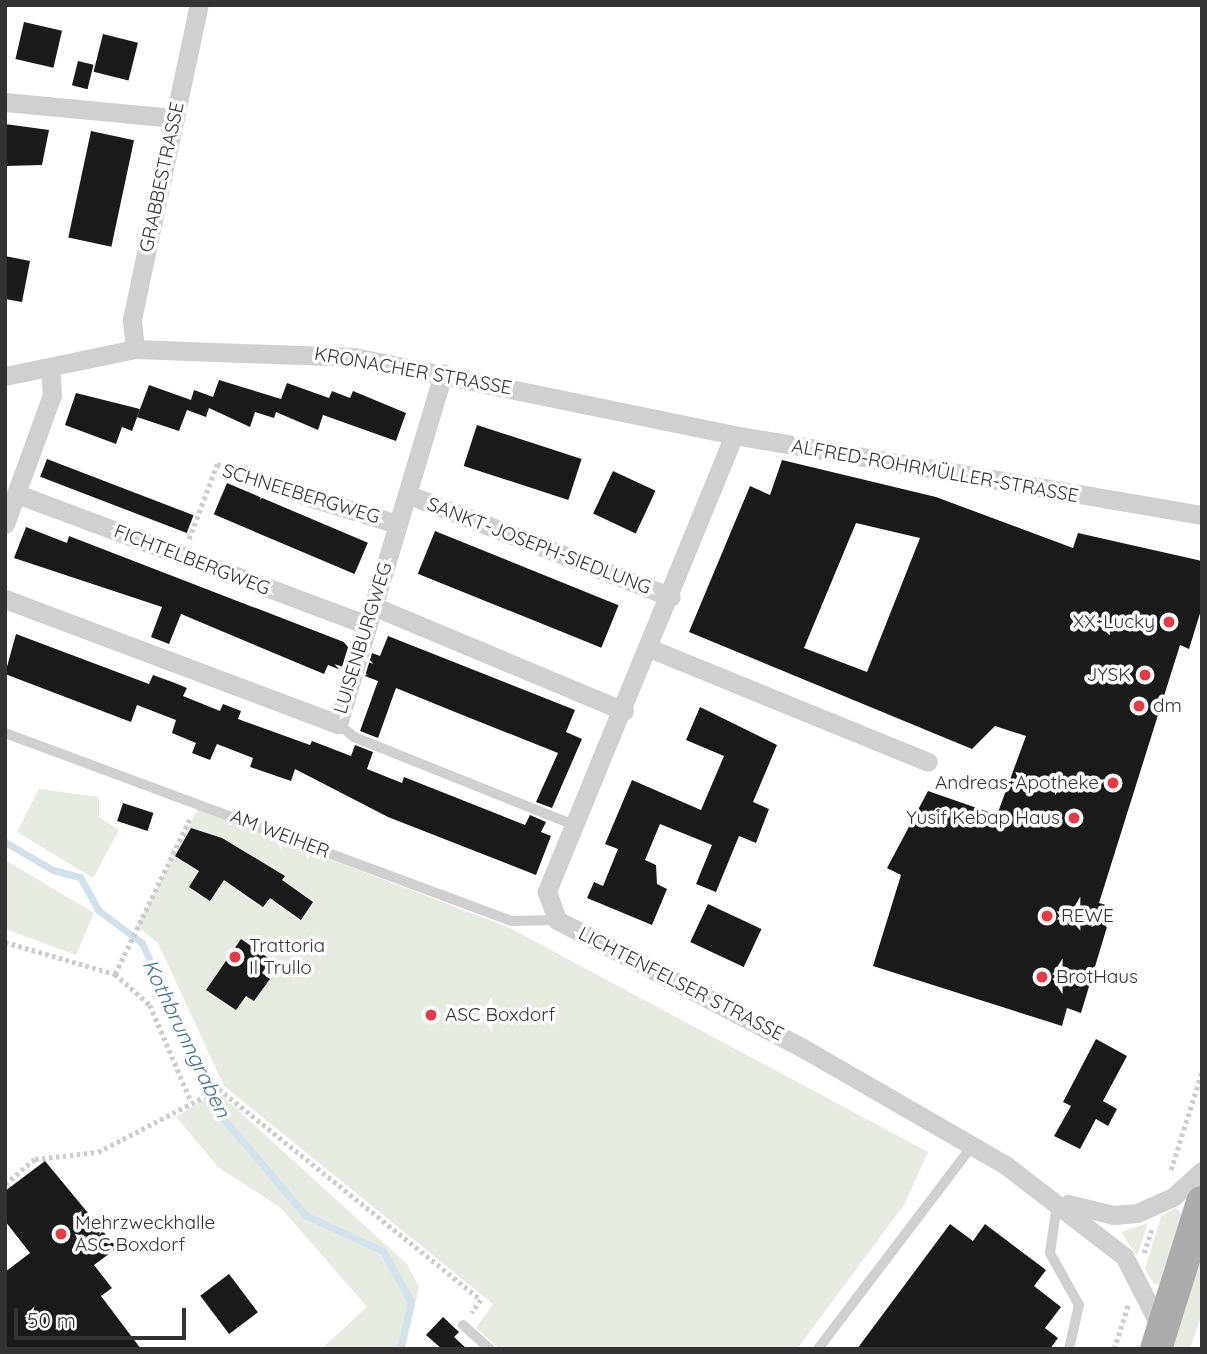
<!DOCTYPE html>
<meta charset="utf-8">
<style>
body{margin:0}
#map{position:relative;width:1207px;height:1354px;overflow:hidden;background:#fff;font-family:Quicksand,sans-serif}
div>[style]{position:absolute}
[style*='--x']{left:calc(var(--x)*1px);top:calc(var(--y)*1px);width:calc(var(--w)*1px);rotate:calc(var(--a)*1deg)}
.green>*{inset:0;background:#e6ecdf}
.stream>*{height:7px;margin:-3.5px;padding:0 3.5px;transform-origin:3.5px;border-radius:3.5px;background:#cfe2ee}
.building>*{inset:0;background:#1a1a1a;transform-origin:0 0}
.path>*{height:4.5px;margin-top:-2.25px;transform-origin:0;background:repeating-linear-gradient(90deg,#cdcdcd 0 3.5px,transparent 0 7px)}
.lane>*{height:10px;margin:-5px;padding:0 5px;transform-origin:5px;border-radius:5px;background:#d0d0d0}
.street>*{height:19px;margin:-9.5px;padding:0 9.5px;transform-origin:9.5px;border-radius:9.5px;background:#d0d0d0}
.primary>*{height:32px;margin:-16px;padding:0 16px;transform-origin:16px;border-radius:16px;background:#ababab}
.dots>*{width:19px;height:19px;translate:-50% -50%;box-sizing:border-box;border:4px solid #fff;border-radius:50%}
span{translate:-50% -50%;white-space:nowrap;text-align:center;line-height:1.15;-webkit-text-stroke:7px #fff;paint-order:stroke}
.street-label{font-size:19px;color:#333}
.poi-label{font-size:19px;color:#333}
.right{translate:-100% -50%;text-align:right}
.left{translate:0 -50%;text-align:left}
.water-label{font-size:21px;color:#3f7597;font-style:italic}
.frame{position:absolute;inset:0;border:7px solid #333;pointer-events:none}
.scale{position:absolute;left:14px;top:1308px;width:172px;height:32px;box-sizing:border-box;border:4px solid #333;border-top:0;padding-left:9px;font-size:21px;line-height:24px;white-space:nowrap;color:#333;-webkit-text-stroke:5px #fff;paint-order:stroke}
</style>
<div id="map">
<div class="green">
<div style="clip-path:polygon(39px 789px,99px 797px,99px 817px,119px 830px,93px 878px,17px 832px)"></div>
<div style="clip-path:polygon(198px 809px,508px 927px,928px 1152px,904px 1205px,797px 1349px,500px 1349px,476px 1328px,493px 1304px,224px 1086px,158px 943px,137px 926px)"></div>
<div style="clip-path:polygon(5px 860px,94px 913px,76px 955px,5px 929px)"></div>
<div style="clip-path:polygon(217px 1091px,407px 1264px,419px 1287px,405px 1349px,321px 1349px,367px 1307px,281px 1208px,218px 1167px,176px 1117px)"></div>
<div style="clip-path:polygon(1176px 1208px,1182px 1215px,1160px 1284px,1154px 1284px,1145px 1269px,1161px 1216px)"></div>
<div style="clip-path:polygon(1148px 1223px,1137px 1256px,1121px 1232px)"></div>
<div style="clip-path:polygon(1202px 1239px,1202px 1313px,1190px 1349px,1168px 1349px)"></div>
</div>
<div class="stream">
<div style="--x:5;--y:842;--w:56;--a:30.3"></div>
<div style="--x:53;--y:870;--w:28;--a:15"></div>
<div style="--x:80;--y:877;--w:38;--a:61"></div>
<div style="--x:98;--y:910;--w:55;--a:36.9"></div>
<div style="--x:142;--y:943;--w:192;--a:65.3"></div>
<div style="--x:222;--y:1117;--w:128;--a:49.7"></div>
<div style="--x:305;--y:1215;--w:86;--a:24.8"></div>
<div style="--x:383;--y:1251;--w:58;--a:61.2"></div>
<div style="--x:411;--y:1302;--w:48;--a:103.2"></div>
</div>
<div class="building">
<div style="left:24px;top:22px;width:39px;height:38px;rotate:13deg"></div>
<div style="left:103px;top:34px;width:36px;height:39px;rotate:14deg"></div>
<div style="left:78px;top:61px;width:16px;height:25px;rotate:14deg"></div>
<div style="clip-path:polygon(5px 124px,49px 130px,42px 165px,5px 166px)"></div>
<div style="left:91px;top:131px;width:44px;height:109px;rotate:12deg"></div>
<div style="clip-path:polygon(5px 256px,30px 261px,22px 302px,5px 299px)"></div>
<div style="clip-path:polygon(219px 380px,281px 399px,287px 383px,329px 398px,332px 391px,350px 398px,353px 391px,406px 413px,396px 441px,323px 415px,318px 430px,276px 412px,274px 418px,255px 412px,250px 427px,209px 408px,206px 417px,187px 410px,179px 431px,137px 417px,149px 385px,191px 400px,194px 390px,213px 397px)"></div>
<div style="clip-path:polygon(76px 393px,140px 409px,132px 431px,122px 427px,116px 444px,65px 425px)"></div>
<div style="left:477px;top:425px;width:110px;height:43px;rotate:18deg"></div>
<div style="left:47px;top:459px;width:157px;height:19px;rotate:21deg"></div>
<div style="clip-path:polygon(evenodd,782px 460px,936px 497px,1073px 548px,1078px 533px,1202px 561px,1202px 607px,1189px 649px,1180px 645px,1099px 903px,1113px 907px,1081px 1013px,1067px 1008px,1062px 1026px,873px 966px,901px 875px,887px 868px,928px 791px,997px 815px,1026px 736px,995px 726px,972px 749px,689px 632px,750px 486px,770px 495px,782px 460px,856px 523px,920px 538px,867px 672px,804px 648px,856px 523px)"></div>
<div style="left:613px;top:471px;width:47px;height:47px;rotate:25deg"></div>
<div style="left:227px;top:483px;width:153px;height:34px;rotate:23deg"></div>
<div style="clip-path:polygon(26px 527px,67px 543px,69px 536px,349px 644px,341px 670px,328px 665px,324px 674px,181px 614px,169px 644px,151px 637px,162px 607px,14px 558px)"></div>
<div style="left:435px;top:531px;width:198px;height:46px;rotate:22deg"></div>
<div style="clip-path:polygon(16px 634px,149px 684px,153px 675px,175px 683px,187px 688px,183px 696px,220px 711px,223px 704px,241px 711px,238px 719px,310px 745px,312px 741px,351px 756px,355px 745px,373px 752px,367px 769px,402px 783px,404px 777px,525px 825px,530px 815px,546px 822px,541px 832px,551px 836px,536px 875px,388px 817px,295px 769px,291px 781px,250px 767px,253px 758px,217px 744px,210px 760px,192px 753px,196px 743px,172px 733px,176px 720px,137px 705px,131px 722px,5px 674px)"></div>
<div style="clip-path:polygon(388px 636px,575px 710px,566px 732px,582px 739px,552px 808px,536px 802px,558px 753px,455px 712px,396px 688px,378px 738px,360px 731px,378px 681px,365px 676px,372px 653px,380px 656px)"></div>
<div style="clip-path:polygon(700px 707px,777px 745px,753px 802px,769px 809px,756px 843px,739px 836px,716px 892px,696px 884px,712px 845px,660px 824px,645px 860px,656px 865px,657px 884px,667px 889px,652px 925px,587px 898px,594px 882px,603px 886px,618px 849px,605px 844px,632px 780px,701px 810px,724px 756px,686px 740px)"></div>
<div style="left:123px;top:803px;width:32px;height:19px;rotate:18deg"></div>
<div style="clip-path:polygon(191px 828px,222px 838px,285px 876px,282px 880px,313px 902px,301px 920px,270px 898px,263px 907px,224px 880px,210px 901px,189px 887px,199px 871px,175px 856px)"></div>
<div style="left:708px;top:904px;width:59px;height:42px;rotate:25deg"></div>
<div style="clip-path:polygon(241px 939px,271px 960px,262px 973px,270px 979px,254px 1001px,246px 996px,236px 1010px,206px 990px)"></div>
<div style="clip-path:polygon(1096px 1039px,1127px 1056px,1103px 1101px,1117px 1109px,1108px 1126px,1096px 1119px,1080px 1149px,1054px 1136px,1071px 1106px,1063px 1102px)"></div>
<div style="clip-path:polygon(45px 1161px,117px 1248px,94px 1265px,112px 1288px,101px 1296px,141px 1349px,5px 1349px,5px 1272px,30px 1253px,5px 1221px,5px 1191px)"></div>
<div style="clip-path:polygon(950px 1224px,973px 1241px,985px 1224px,1046px 1270px,1034px 1286px,1061px 1307px,1045px 1328px,1058px 1338px,1050px 1349px,857px 1349px)"></div>
<div style="left:229px;top:1274px;width:48px;height:36px;rotate:53deg"></div>
<div style="clip-path:polygon(443px 1317px,459px 1332px,454px 1337px,467px 1349px,442px 1349px,426px 1335px)"></div>
</div>
<div class="path">
<div style="--x:189;--y:539;--w:80;--a:-69.5"></div>
<div style="--x:217;--y:464;--w:74;--a:19.7"></div>
<div style="--x:5;--y:942;--w:115;--a:16.2"></div>
<div style="--x:115;--y:974;--w:175;--a:-64.3"></div>
<div style="--x:115;--y:974;--w:47;--a:41.5"></div>
<div style="--x:150;--y:1005;--w:104;--a:66.9"></div>
<div style="--x:1171;--y:1170;--w:104;--a:-72.6"></div>
<div style="--x:5;--y:1184;--w:39;--a:-40"></div>
<div style="--x:35;--y:1159;--w:63;--a:-6.3"></div>
<div style="--x:98;--y:1152;--w:136;--a:-27.5"></div>
<div style="--x:219;--y:1089;--w:336;--a:38.8"></div>
<div style="--x:481;--y:1300;--w:16;--a:125"></div>
<div style="--x:1144;--y:1253;--w:26;--a:-72"></div>
<div style="--x:1114;--y:1349;--w:46;--a:-72.3"></div>
</div>
<div class="lane">
<div style="--x:338;--y:724;--w:21;--a:39"></div>
<div style="--x:354;--y:737;--w:240;--a:21.8"></div>
<div style="--x:5;--y:733;--w:541;--a:20.35"></div>
<div style="--x:512;--y:921;--w:45;--a:-1.3"></div>
<div style="--x:1057;--y:1204;--w:49;--a:98.1"></div>
<div style="--x:1050;--y:1253;--w:60;--a:60.9"></div>
<div style="--x:1079;--y:1305;--w:45;--a:102.8"></div>
<div style="--x:463;--y:1325;--w:36;--a:42"></div>
<div style="--x:818;--y:1349;--w:256;--a:-52.8"></div>
</div>
<div class="street">
<div style="--x:5;--y:102;--w:171;--a:5.4"></div>
<div style="--x:135;--y:349;--w:30;--a:-96"></div>
<div style="--x:132;--y:319;--w:321;--a:-78"></div>
<div style="--x:5;--y:376;--w:133;--a:-11.7"></div>
<div style="--x:135;--y:349;--w:219;--a:2.1"></div>
<div style="--x:354;--y:357;--w:388;--a:11.6"></div>
<div style="--x:734;--y:435;--w:475;--a:9.7"></div>
<div style="--x:734;--y:435;--w:494;--a:112.3"></div>
<div style="--x:547;--y:892;--w:30;--a:70"></div>
<div style="--x:557;--y:920;--w:275;--a:27.5"></div>
<div style="--x:801;--y:1047;--w:234;--a:30"></div>
<div style="--x:1004;--y:1164;--w:151;--a:37.5"></div>
<div style="--x:1124;--y:1256;--w:81;--a:62.8"></div>
<div style="--x:17;--y:494;--w:374;--a:20.5"></div>
<div style="--x:407;--y:494;--w:283;--a:21.3"></div>
<div style="--x:305;--y:496;--w:97;--a:16.8"></div>
<div style="--x:5;--y:524;--w:137;--a:-70"></div>
<div style="--x:52;--y:395;--w:27;--a:-94"></div>
<div style="--x:5;--y:599;--w:356;--a:20.6"></div>
<div style="--x:338;--y:724;--w:366;--a:-73.3"></div>
<div style="--x:373;--y:606;--w:272;--a:22.7"></div>
<div style="--x:649;--y:648;--w:301;--a:22.2"></div>
<div style="--x:1068;--y:1204;--w:47;--a:13.4"></div>
<div style="--x:1114;--y:1215;--w:23;--a:-5"></div>
<div style="--x:1137;--y:1213;--w:39;--a:-24"></div>
<div style="--x:1173;--y:1197;--w:39;--a:-42"></div>
</div>
<div class="primary">
<div style="--x:1156;--y:1349;--w:154;--a:-72.6"></div>
</div>
<div class="dots">
<div style="left:1169px;top:622px;background:#e63946"></div>
<div style="left:1145px;top:675px;background:#e63946"></div>
<div style="left:1139px;top:706px;background:#e63946"></div>
<div style="left:1113px;top:783px;background:#e63946"></div>
<div style="left:1074px;top:818px;background:#e63946"></div>
<div style="left:1047px;top:916px;background:#e63946"></div>
<div style="left:235px;top:957px;background:#e63946"></div>
<div style="left:1042px;top:977px;background:#e63946"></div>
<div style="left:431px;top:1015px;background:#e63946"></div>
<div style="left:61px;top:1234px;background:#e63946"></div>
</div>
<div class="street-label">
<span style="left:162px;top:177px;rotate:-78deg">GRABBESTRASSE</span>
<span style="left:413px;top:371px;rotate:10deg">KRONACHER STRASSE</span>
<span style="left:935px;top:471px;rotate:10deg">ALFRED-ROHRMÜLLER-STRASSE</span>
<span style="left:301px;top:494px;rotate:17deg">SCHNEEBERGWEG</span>
<span style="left:539px;top:546px;rotate:21deg">SANKT-JOSEPH-SIEDLUNG</span>
<span style="left:192px;top:560px;rotate:21deg">FICHTELBERGWEG</span>
<span style="left:363px;top:638px;rotate:-73deg">LUISENBURGWEG</span>
<span style="left:280px;top:834px;rotate:21deg">AM WEIHER</span>
<span style="left:681px;top:984px;rotate:27deg">LICHTENFELSER STRASSE</span>
</div>
<div class="poi-label">
<span class="right" style="left:1155px;top:622px">XX-Lucky</span>
<span class="right" style="left:1131px;top:675px">JYSK</span>
<span class="left" style="left:1153px;top:706px">dm</span>
<span class="right" style="left:1099px;top:783px">Andreas-Apotheke</span>
<span class="right" style="left:1060px;top:818px">Yusif Kebap Haus</span>
<span class="left" style="left:1061px;top:916px">REWE</span>
<span class="left" style="left:249px;top:957px">Trattoria<br>Il Trullo</span>
<span class="left" style="left:1056px;top:977px">BrotHaus</span>
<span class="left" style="left:445px;top:1015px">ASC Boxdorf</span>
<span class="left" style="left:75px;top:1234px">Mehrzweckhalle<br>ASC Boxdorf</span>
</div>
<div class="water-label">
<span style="left:187px;top:1038px;rotate:64deg">Kothbrunngraben</span>
</div>
<div class="frame"></div>
<div class="scale">50 m</div>
</div>
